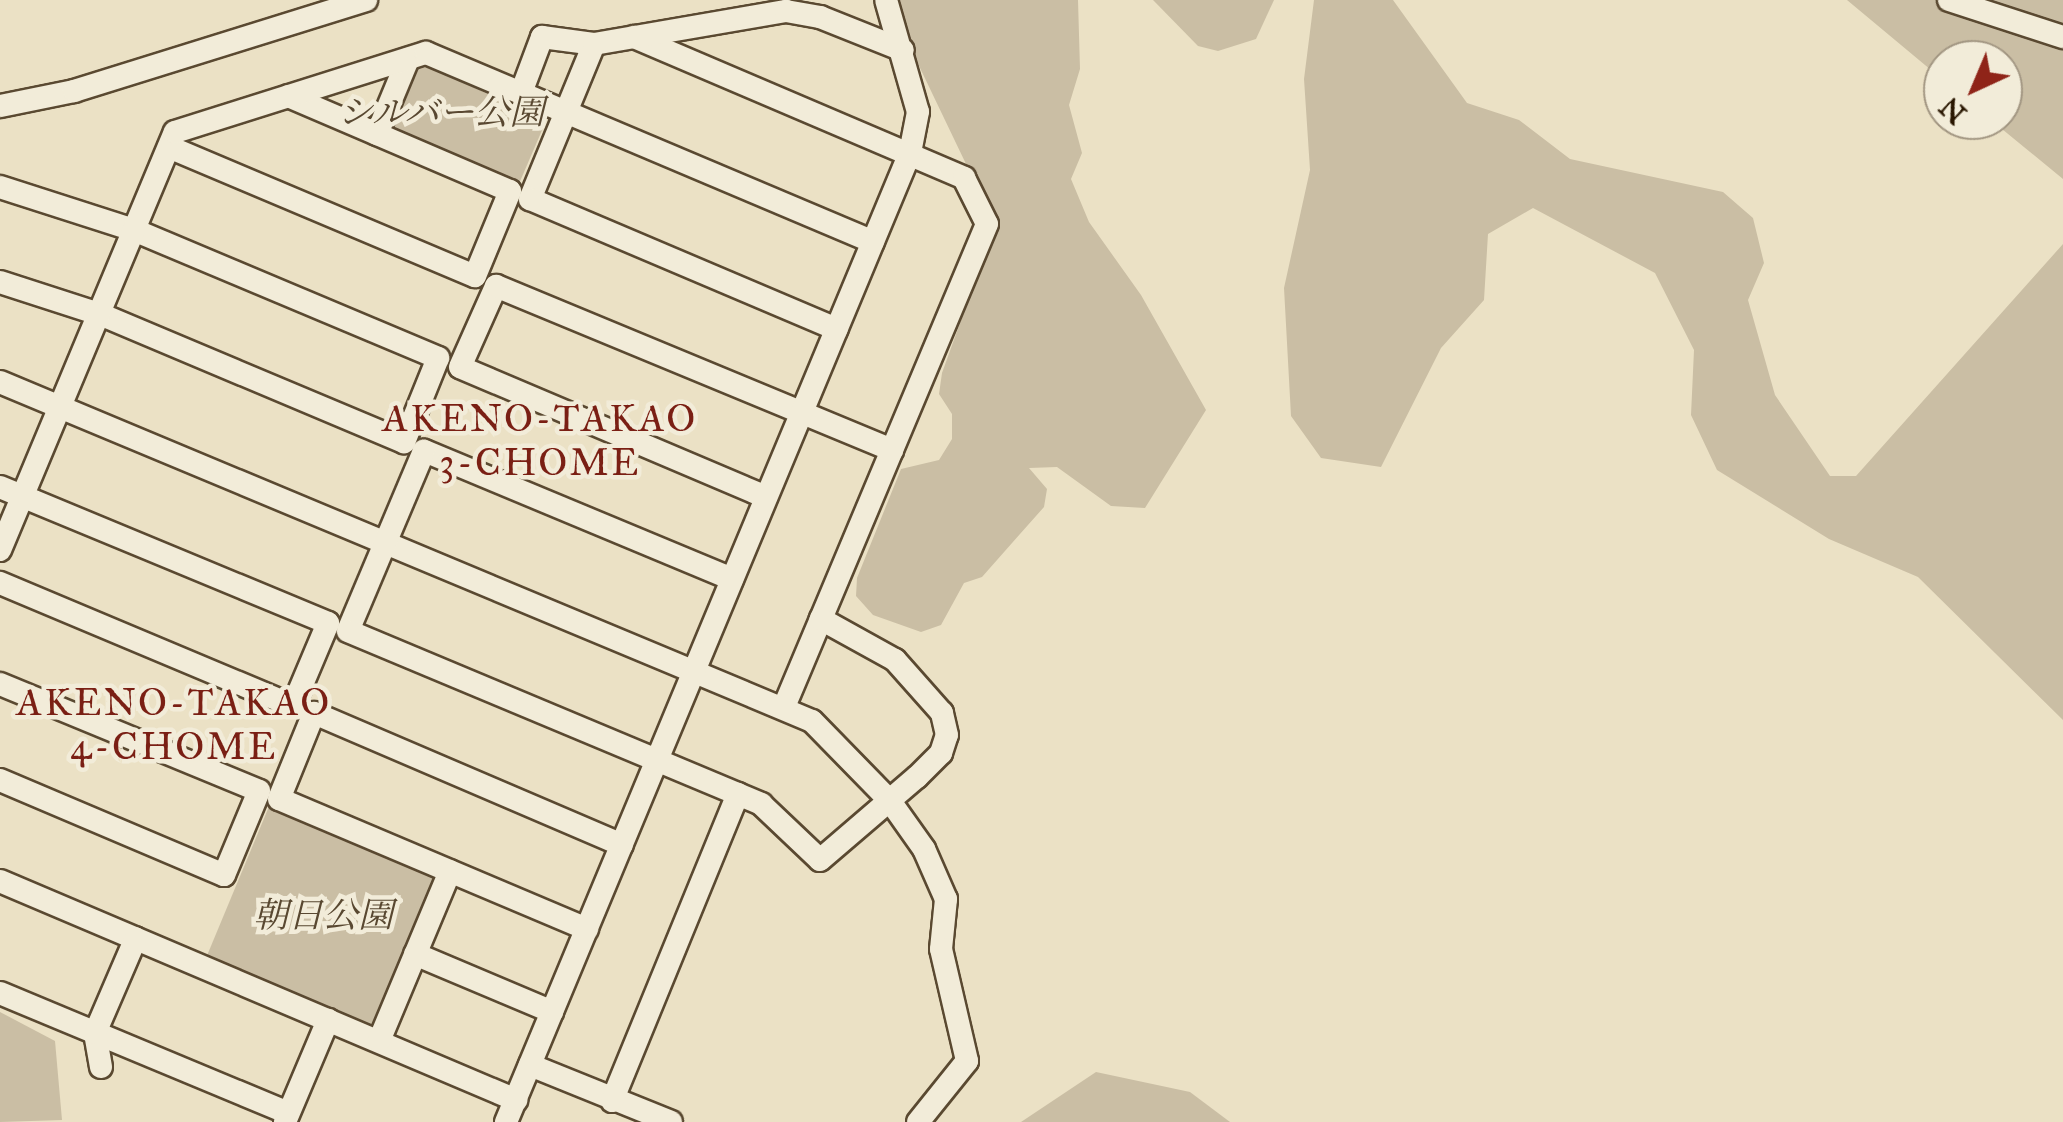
<!DOCTYPE html>
<meta charset="utf-8">
<style>
body{margin:0}
#map{position:relative;width:2063px;height:1122px;overflow:hidden;background:#ebe1c5;font-family:"IM FELL Great Primer","Noto Serif JP",serif}
div>[style]{position:absolute}
[style*='--x']{left:calc(var(--x)*1px);top:calc(var(--y)*1px);width:calc(var(--w)*1px);rotate:calc(var(--a)*1deg)}
.green>*{inset:0;background:#cabea4}
.roads{filter:drop-shadow(2px 0 #5a4931) drop-shadow(-2px 0 #5a4931) drop-shadow(0 2px #5a4931) drop-shadow(0 -2px #5a4931)}
.minor>*{height:22px;margin:-11px;padding:0 11px;transform-origin:11px;border-radius:11px;background:#f2ecd9}
span{translate:-50% -50%;white-space:nowrap;text-align:center;line-height:1.15;-webkit-text-stroke:9px #f2ecd9;paint-order:stroke}
.park-label{font-size:35px;color:#594831;font-style:italic}
.neighbourhood-label{font-size:38px;color:#7a1f14;letter-spacing:2.5px}
.north{position:absolute;left:1923px;top:40px;width:100px;height:100px;box-sizing:border-box;background:#f2ecd9;border:2px solid #a29682;border-radius:50%;rotate:224deg;font-size:28px;font-weight:700;line-height:40px;text-align:center;color:#291600}
.north::after{content:'';display:block;margin:auto;width:35px;height:45px;background:#8f2418;clip-path:polygon(50% 0,100% 100%,50% 72%,0 100%)}
</style>
<div id="map">
<div class="green">
<div style="clip-path:polygon(900px 0,1078px 0,1080px 69px,1069px 105px,1082px 153px,1071px 179px,1089px 222px,1141px 295px,1206px 410px,1145px 508px,1111px 506px,1057px 467px,1029px 468px,1047px 489px,1044px 507px,982px 577px,964px 583px,941px 625px,921px 632px,873px 615px,856px 596px,857px 578px,901px 469px,939px 460px,952px 439px,952px 414px,939px 394px,942px 373px,987px 248px,989px 212px,909px 45px)"></div>
<div style="clip-path:polygon(1153px 0,1274px 0,1256px 39px,1218px 51px,1198px 46px)"></div>
<div style="clip-path:polygon(1314px 0,1393px 0,1467px 103px,1519px 120px,1570px 159px,1723px 192px,1753px 218px,1764px 263px,1748px 300px,1775px 395px,1830px 476px,1856px 476px,2063px 244px,2063px 720px,1918px 577px,1829px 539px,1717px 470px,1691px 415px,1694px 350px,1655px 273px,1533px 208px,1488px 234px,1484px 300px,1441px 348px,1381px 467px,1321px 458px,1291px 416px,1284px 288px,1310px 170px,1304px 79px)"></div>
<div style="clip-path:polygon(1847px 0,2063px 0,2063px 179px,1991px 120px,2003px 120px,2003px 60px,1943px 60px,1943px 80px)"></div>
<div style="clip-path:polygon(430px 67px,546px 121px,518px 186px,384px 130px,409px 70px)"></div>
<div style="clip-path:polygon(270px 804px,443px 877px,381px 1021px,369px 1025px,206px 958px)"></div>
<div style="clip-path:polygon(0 1012px,55px 1041px,62px 1120px,0 1122px)"></div>
<div style="clip-path:polygon(1096px 1072px,1190px 1092px,1230px 1122px,1021px 1122px)"></div>
</div>
<div class="roads">
<div class="minor">
<div style="--x:1949;--y:0;--w:120;--a:18"></div>
<div style="--x:634;--y:37;--w:359;--a:23.1"></div>
<div style="--x:964;--y:178;--w:51;--a:63.4"></div>
<div style="--x:987;--y:224;--w:524;--a:112.8"></div>
<div style="--x:594;--y:44;--w:168;--a:112.4"></div>
<div style="--x:530;--y:199;--w:333;--a:23"></div>
<div style="--x:521;--y:93;--w:60;--a:-69.4"></div>
<div style="--x:542;--y:37;--w:52;--a:7.7"></div>
<div style="--x:594;--y:44;--w:195;--a:-9.8"></div>
<div style="--x:786;--y:11;--w:35;--a:10"></div>
<div style="--x:820;--y:17;--w:89;--a:21.7"></div>
<div style="--x:0;--y:106;--w:76;--a:-11.5"></div>
<div style="--x:74;--y:91;--w:306;--a:-17.3"></div>
<div style="--x:377;--y:134;--w:81;--a:-67.5"></div>
<div style="--x:169;--y:147;--w:332;--a:22.9"></div>
<div style="--x:475;--y:276;--w:92;--a:-67.6"></div>
<div style="--x:510;--y:191;--w:241;--a:-156.8"></div>
<div style="--x:0;--y:187;--w:141;--a:17.8"></div>
<div style="--x:134;--y:230;--w:330;--a:22.8"></div>
<div style="--x:438;--y:358;--w:91;--a:112"></div>
<div style="--x:404;--y:442;--w:331;--a:-157.2"></div>
<div style="--x:99;--y:314;--w:104;--a:-162.1"></div>
<div style="--x:0;--y:382;--w:880;--a:22.66"></div>
<div style="--x:812;--y:721;--w:112;--a:45.7"></div>
<div style="--x:890;--y:801;--w:59;--a:54.7"></div>
<div style="--x:924;--y:849;--w:55;--a:66.3"></div>
<div style="--x:946;--y:899;--w:50;--a:95.7"></div>
<div style="--x:941;--y:949;--w:115;--a:76.9"></div>
<div style="--x:967;--y:1061;--w:78;--a:128.8"></div>
<div style="--x:0;--y:487;--w:355;--a:22.5"></div>
<div style="--x:328;--y:623;--w:90;--a:112.9"></div>
<div style="--x:293;--y:706;--w:318;--a:-157.2"></div>
<div style="--x:766;--y:497;--w:332;--a:-157"></div>
<div style="--x:460;--y:367;--w:89;--a:-66"></div>
<div style="--x:496;--y:286;--w:429;--a:22.5"></div>
<div style="--x:0;--y:550;--w:453;--a:-67.3"></div>
<div style="--x:175;--y:132;--w:263;--a:-17.5"></div>
<div style="--x:426;--y:53;--w:485;--a:22.9"></div>
<div style="--x:732;--y:579;--w:334;--a:-157.4"></div>
<div style="--x:424;--y:451;--w:195;--a:112.9"></div>
<div style="--x:348;--y:631;--w:448;--a:22.7"></div>
<div style="--x:761;--y:804;--w:81;--a:43.5"></div>
<div style="--x:820;--y:860;--w:128;--a:-40.6"></div>
<div style="--x:917;--y:777;--w:34;--a:-45"></div>
<div style="--x:941;--y:753;--w:19;--a:-72"></div>
<div style="--x:947;--y:735;--w:23;--a:-103"></div>
<div style="--x:942;--y:713;--w:71;--a:-131.6"></div>
<div style="--x:895;--y:660;--w:85;--a:-151"></div>
<div style="--x:0;--y:684;--w:280;--a:22.4"></div>
<div style="--x:259;--y:791;--w:91;--a:112.6"></div>
<div style="--x:224;--y:875;--w:243;--a:-157"></div>
<div style="--x:0;--y:881;--w:561;--a:23"></div>
<div style="--x:587;--y:929;--w:334;--a:-157.1"></div>
<div style="--x:279;--y:799;--w:93;--a:-67.9"></div>
<div style="--x:314;--y:713;--w:335;--a:23.2"></div>
<div style="--x:415;--y:954;--w:149;--a:22.9"></div>
<div style="--x:0;--y:993;--w:312;--a:22.6"></div>
<div style="--x:379;--y:1041;--w:184;--a:-67.3"></div>
<div style="--x:530;--y:1065;--w:152;--a:22"></div>
<div style="--x:101;--y:1067;--w:35;--a:-100"></div>
<div style="--x:95;--y:1033;--w:103;--a:-66.7"></div>
<div style="--x:612;--y:1101;--w:332;--a:-67.7"></div>
<div style="--x:285;--y:1122;--w:111;--a:-67.1"></div>
<div style="--x:506;--y:1122;--w:1050;--a:-67.37"></div>
<div style="--x:910;--y:153;--w:42;--a:-79"></div>
<div style="--x:918;--y:112;--w:116;--a:-105.9"></div>
</div>
</div>
<div class="park-label">
<span style="left:441px;top:113px">シルバー公園</span>
<span style="left:323px;top:916px">朝日公園</span>
</div>
<div class="neighbourhood-label">
<span style="left:540px;top:441px">AKENO-TAKAO<br>3-CHOME</span>
<span style="left:174px;top:725px">AKENO-TAKAO<br>4-CHOME</span>
</div>
<div class="north">N</div>
</div>
